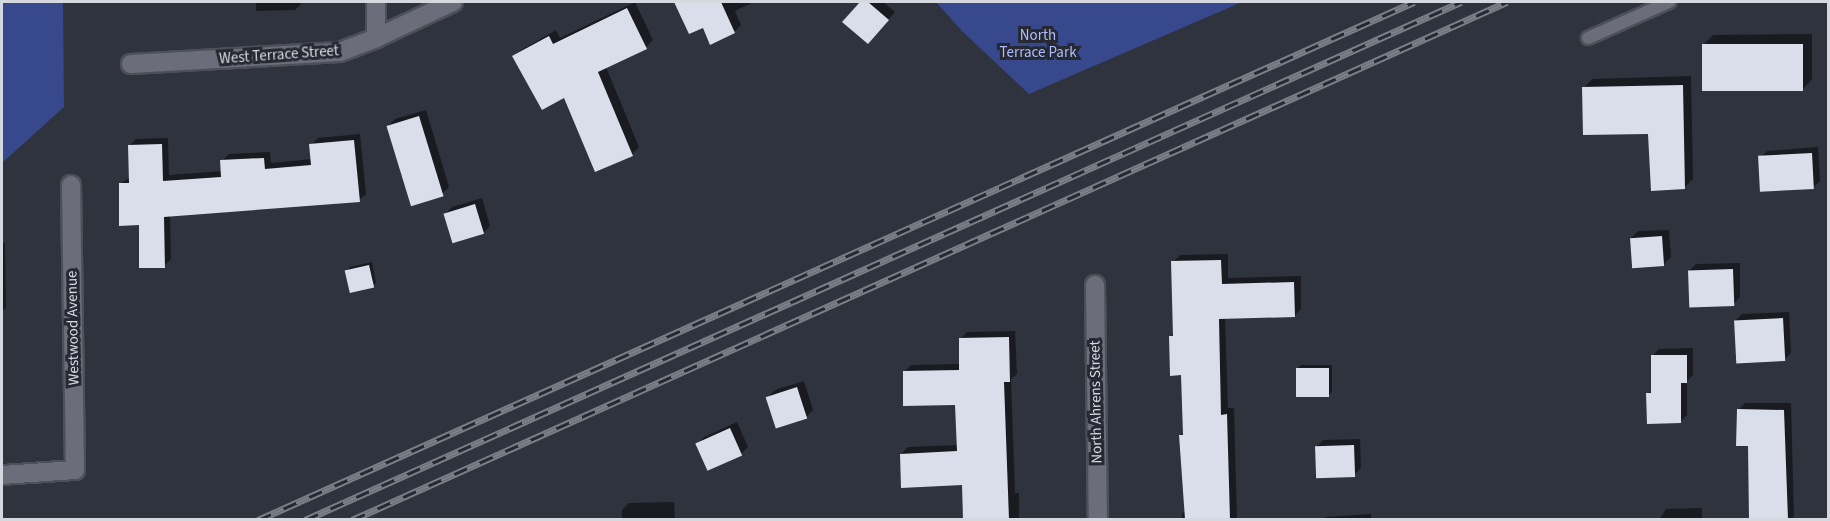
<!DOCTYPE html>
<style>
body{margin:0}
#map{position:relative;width:1830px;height:521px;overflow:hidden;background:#2f333d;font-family:"Source Sans 3",sans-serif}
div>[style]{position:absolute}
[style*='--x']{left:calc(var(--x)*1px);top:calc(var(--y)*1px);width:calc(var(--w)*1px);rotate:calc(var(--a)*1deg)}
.green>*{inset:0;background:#38488c}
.shadow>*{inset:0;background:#0007}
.building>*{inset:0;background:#dadeeb;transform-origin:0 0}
.roads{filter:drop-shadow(2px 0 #4d5058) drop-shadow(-2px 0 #4d5058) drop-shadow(0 2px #4d5058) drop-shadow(0 -2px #4d5058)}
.lane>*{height:12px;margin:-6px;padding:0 6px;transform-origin:6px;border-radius:6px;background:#6b6e7a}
.street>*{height:18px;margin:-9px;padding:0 9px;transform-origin:9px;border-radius:9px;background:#6b6e7a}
.rail>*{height:7px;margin-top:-3.5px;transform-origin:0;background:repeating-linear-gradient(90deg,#262933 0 14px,#7a7e86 0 28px);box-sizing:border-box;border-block:2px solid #7a7e86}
span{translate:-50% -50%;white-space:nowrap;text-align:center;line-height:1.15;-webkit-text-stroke:6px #262933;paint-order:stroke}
.park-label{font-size:15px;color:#acbffa}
.street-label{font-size:15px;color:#d5d8de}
.frame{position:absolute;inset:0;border:3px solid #d5d8de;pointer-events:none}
</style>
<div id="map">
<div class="green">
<div style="clip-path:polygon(2px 2px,63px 2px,64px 107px,2px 163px)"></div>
<div style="clip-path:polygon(936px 2px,1242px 2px,1029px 94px,962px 31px)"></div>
</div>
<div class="shadow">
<div style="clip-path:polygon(256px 2px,302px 2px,302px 3px,295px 10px,256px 11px)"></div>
<div style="clip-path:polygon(635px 2px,653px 40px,646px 47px,606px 67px,639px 147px,632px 154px,514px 57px,521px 50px,556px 30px,560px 38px)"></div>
<div style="clip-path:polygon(675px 2px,754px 2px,735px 11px,741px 25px,734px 32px,703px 26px,690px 32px)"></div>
<div style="clip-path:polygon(862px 2px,883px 2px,895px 12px,875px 35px,844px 22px)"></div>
<div style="clip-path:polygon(1812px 34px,1812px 79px,1803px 89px,1703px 45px,1713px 35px)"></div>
<div style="clip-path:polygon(1691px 76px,1693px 179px,1684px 188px,1649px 132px,1584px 88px,1592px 79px)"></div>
<div style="clip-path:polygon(426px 110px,449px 187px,442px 194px,388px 126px,395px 119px)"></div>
<div style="clip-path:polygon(360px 134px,366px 194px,359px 200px,170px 215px,171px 259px,164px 266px,120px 184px,130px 177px,130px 145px,136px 139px,168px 138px,169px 175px,223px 171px,222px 161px,229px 154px,270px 152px,271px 163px,312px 159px,311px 145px,318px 138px)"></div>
<div style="clip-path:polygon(1818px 147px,1820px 181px,1813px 188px,1760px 158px,1767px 151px)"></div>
<div style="clip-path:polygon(482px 198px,490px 226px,483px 233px,445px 214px,452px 207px)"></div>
<div style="clip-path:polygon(1669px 230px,1671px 257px,1664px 264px,1631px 238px,1638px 231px)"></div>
<div style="clip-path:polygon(2px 243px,5px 243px,6px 307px,2px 312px)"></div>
<div style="clip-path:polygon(1228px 254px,1228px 278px,1301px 276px,1301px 309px,1294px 316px,1225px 318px,1228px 408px,1234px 408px,1237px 520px,1182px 520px,1182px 514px,1186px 510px,1180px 436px,1184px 432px,1182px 374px,1171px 337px,1174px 333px,1173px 262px,1180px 255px)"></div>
<div style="clip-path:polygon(372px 262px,376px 283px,373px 286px,347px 271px,350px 267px)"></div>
<div style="clip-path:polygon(1740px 263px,1740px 297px,1733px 305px,1689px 271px,1696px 264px)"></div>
<div style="clip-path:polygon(1789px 312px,1791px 353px,1784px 360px,1735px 321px,1742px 314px)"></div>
<div style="clip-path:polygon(1015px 331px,1017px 374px,1011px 379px,1015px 493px,1019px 493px,1019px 520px,964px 520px,963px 483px,901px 454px,908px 447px,958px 445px,956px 404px,904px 372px,911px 365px,961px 364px,960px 339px,967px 332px)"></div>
<div style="clip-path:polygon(1693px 348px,1693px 375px,1687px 381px,1687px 415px,1680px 422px,1648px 394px,1653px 389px,1652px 356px,1659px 349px)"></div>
<div style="clip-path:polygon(1301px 365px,1332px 365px,1332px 392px,1329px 395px,1298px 368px)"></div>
<div style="clip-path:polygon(804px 381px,813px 410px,806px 417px,768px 397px,775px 390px)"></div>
<div style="clip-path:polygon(1745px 403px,1791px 403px,1794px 516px,1791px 520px,1751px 520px,1750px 444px,1738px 410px)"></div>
<div style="clip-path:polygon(737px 422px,748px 447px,741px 454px,697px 444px,704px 437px)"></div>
<div style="clip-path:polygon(1360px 439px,1361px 468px,1354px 475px,1316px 447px,1323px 440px)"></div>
<div style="clip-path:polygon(674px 502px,675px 520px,622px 520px,622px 510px,629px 503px)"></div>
<div style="clip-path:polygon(1702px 508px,1702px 520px,1659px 520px,1666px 509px)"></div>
<div style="clip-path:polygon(1371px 514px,1371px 520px,1323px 520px,1326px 517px)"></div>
</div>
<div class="building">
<div style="clip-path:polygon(674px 2px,721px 2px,735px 33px,710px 45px,703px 28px,689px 34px)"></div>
<div style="clip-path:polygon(860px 2px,868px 2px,889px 20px,868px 44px,842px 22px)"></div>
<div style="clip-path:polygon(627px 8px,647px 49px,598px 72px,633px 156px,595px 172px,564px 98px,542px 110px,512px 56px,549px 36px,553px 44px)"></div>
<div style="left:1803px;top:44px;width:47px;height:101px;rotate:90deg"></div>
<div style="clip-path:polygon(1683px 85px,1685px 189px,1651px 191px,1648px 134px,1583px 135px,1582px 87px)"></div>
<div style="left:419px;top:116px;width:84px;height:34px;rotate:73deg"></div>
<div style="clip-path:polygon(354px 140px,360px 202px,164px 217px,165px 268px,139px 268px,139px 225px,119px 226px,119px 183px,129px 183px,128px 145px,162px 144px,163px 181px,221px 177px,220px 160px,264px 158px,265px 169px,311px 165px,309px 144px)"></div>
<div style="left:1812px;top:153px;width:36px;height:54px;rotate:87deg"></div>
<div style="left:475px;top:204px;width:31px;height:33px;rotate:73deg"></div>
<div style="left:1662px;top:236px;width:30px;height:32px;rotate:86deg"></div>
<div style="clip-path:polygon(1221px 260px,1222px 284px,1294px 282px,1295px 317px,1219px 319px,1221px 415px,1227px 414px,1230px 519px,1185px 519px,1179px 435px,1183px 435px,1181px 375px,1170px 376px,1169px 336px,1173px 336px,1171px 261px)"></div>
<div style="left:369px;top:265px;width:23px;height:25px;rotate:77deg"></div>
<div style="left:1733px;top:269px;width:37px;height:45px;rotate:88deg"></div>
<div style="left:1783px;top:318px;width:43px;height:49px;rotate:87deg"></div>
<div style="clip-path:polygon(1009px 337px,1010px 382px,1004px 382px,1009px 519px,963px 519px,962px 485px,901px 488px,900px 454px,957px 451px,955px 405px,903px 406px,903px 371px,959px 370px,959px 338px)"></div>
<div style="clip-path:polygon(1651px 355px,1687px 355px,1687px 383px,1681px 383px,1681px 423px,1647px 424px,1646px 393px,1651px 393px)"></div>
<div style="left:1296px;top:368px;width:33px;height:29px"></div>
<div style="left:797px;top:387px;width:33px;height:33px;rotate:72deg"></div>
<div style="clip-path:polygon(1737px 409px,1784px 410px,1788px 519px,1749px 519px,1748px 446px,1736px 446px)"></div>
<div style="left:730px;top:428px;width:30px;height:38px;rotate:66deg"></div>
<div style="left:1354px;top:445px;width:32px;height:39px;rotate:88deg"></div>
</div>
<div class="roads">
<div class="lane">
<div style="--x:1588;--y:38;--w:89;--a:-24"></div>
</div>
<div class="street">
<div style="--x:376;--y:2;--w:36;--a:90"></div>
<div style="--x:131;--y:64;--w:209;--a:-3.3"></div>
<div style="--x:340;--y:52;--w:39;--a:-21"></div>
<div style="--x:376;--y:38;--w:85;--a:-25.1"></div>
<div style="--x:1095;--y:285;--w:235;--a:89.3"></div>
<div style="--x:2;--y:475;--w:73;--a:-3.9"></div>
<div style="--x:75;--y:470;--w:285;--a:-90.8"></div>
</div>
</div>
<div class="rail">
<div style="--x:258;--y:520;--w:1267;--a:-24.14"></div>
<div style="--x:305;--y:520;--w:1267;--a:-24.14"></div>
<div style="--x:352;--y:520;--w:1266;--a:-24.16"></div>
</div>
<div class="park-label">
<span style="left:1038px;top:44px">North<br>Terrace Park</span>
</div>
<div class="street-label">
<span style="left:279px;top:55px;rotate:-4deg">West Terrace Street</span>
<span style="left:73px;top:328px;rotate:-91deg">Westwood Avenue</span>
<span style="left:1096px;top:402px;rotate:-91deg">North Ahrens Street</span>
</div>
<div class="frame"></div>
</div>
